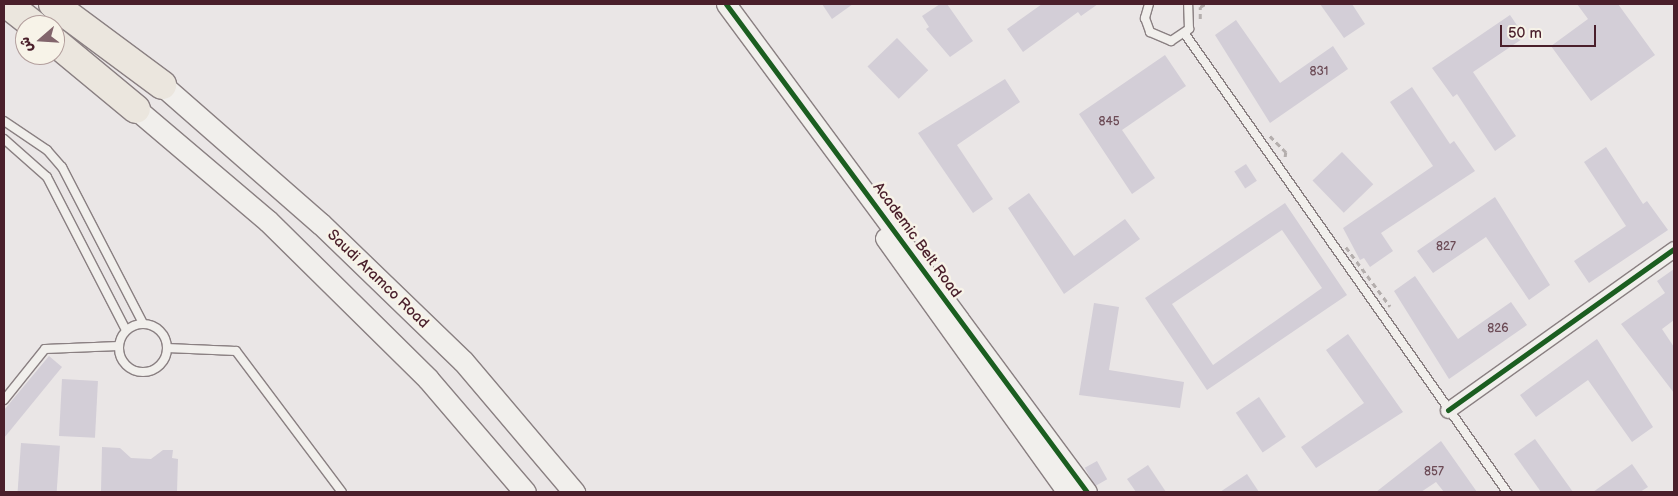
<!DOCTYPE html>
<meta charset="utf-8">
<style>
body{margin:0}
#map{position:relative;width:1678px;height:496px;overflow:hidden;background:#eae6e6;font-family:"Balsamiq Sans","Playpen Sans Arabic",sans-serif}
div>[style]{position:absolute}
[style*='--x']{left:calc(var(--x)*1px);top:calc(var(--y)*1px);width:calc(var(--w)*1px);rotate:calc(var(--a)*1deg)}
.building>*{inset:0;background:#d3ced7;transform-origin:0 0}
.path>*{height:2.5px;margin-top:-1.25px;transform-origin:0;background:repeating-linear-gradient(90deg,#b4aead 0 5px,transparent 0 9px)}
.roads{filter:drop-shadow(1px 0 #8a8082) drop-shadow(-1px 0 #8a8082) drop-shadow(0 1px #8a8082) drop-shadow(0 -1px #8a8082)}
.service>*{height:8px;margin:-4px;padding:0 4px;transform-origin:4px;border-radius:4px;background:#f1efec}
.service>.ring{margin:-4px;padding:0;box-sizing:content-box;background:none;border:8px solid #f1efec;border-radius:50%}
.minor>*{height:15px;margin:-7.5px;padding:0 7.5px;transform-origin:7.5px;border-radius:7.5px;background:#f1efec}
.tertiary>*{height:19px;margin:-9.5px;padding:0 9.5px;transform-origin:9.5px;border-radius:9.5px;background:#f1efec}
.secondary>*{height:21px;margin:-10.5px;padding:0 10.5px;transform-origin:10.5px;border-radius:10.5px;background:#f1efec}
.motorway>*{height:28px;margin:-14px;padding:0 14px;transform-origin:14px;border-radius:14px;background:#ebe6de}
.cycleway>*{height:5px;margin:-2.5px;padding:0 2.5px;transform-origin:2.5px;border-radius:2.5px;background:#1b5e20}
span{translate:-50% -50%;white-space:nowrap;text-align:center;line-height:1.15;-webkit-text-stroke:5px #f7f3e8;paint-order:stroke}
.number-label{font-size:12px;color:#6c4b56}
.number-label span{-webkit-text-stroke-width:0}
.street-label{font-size:15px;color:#4a1f2b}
.frame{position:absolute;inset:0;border:5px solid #4a1f2b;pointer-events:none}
.north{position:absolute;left:15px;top:15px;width:50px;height:50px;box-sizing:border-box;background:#f7f3e8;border:1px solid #b29e9c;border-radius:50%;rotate:251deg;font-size:14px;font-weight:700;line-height:20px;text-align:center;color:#4a1f2b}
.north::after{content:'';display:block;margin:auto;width:18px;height:22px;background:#82656c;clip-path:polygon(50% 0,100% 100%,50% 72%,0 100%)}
.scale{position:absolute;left:1500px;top:25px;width:96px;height:22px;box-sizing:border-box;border:2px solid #4a1f2b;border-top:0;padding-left:6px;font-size:15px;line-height:18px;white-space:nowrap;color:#4a1f2b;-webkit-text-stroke:4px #f7f3e8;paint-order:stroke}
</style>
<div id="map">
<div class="building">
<div style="clip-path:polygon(822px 4px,853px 4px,832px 19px)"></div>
<div style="clip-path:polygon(940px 4px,947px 4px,973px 41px,950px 57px,926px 29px,929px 27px,922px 16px)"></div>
<div style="clip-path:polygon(1042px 4px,1098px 4px,1081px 16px,1078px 12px,1023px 52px,1007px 29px)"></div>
<div style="clip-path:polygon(1320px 4px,1352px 4px,1365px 24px,1344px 38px)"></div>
<div style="clip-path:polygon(1577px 4px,1618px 4px,1655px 55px,1591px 101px,1551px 46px,1588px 19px)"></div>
<div style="clip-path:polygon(1510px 15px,1525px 37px,1473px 72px,1516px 136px,1495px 151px,1457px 94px,1453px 97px,1432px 68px)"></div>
<div style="clip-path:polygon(1236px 20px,1280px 83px,1333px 46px,1348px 69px,1270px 123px,1215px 35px)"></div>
<div style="left:897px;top:38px;width:45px;height:41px;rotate:46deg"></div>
<div style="clip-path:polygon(1165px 55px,1186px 86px,1122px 130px,1155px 178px,1132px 194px,1079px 114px)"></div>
<div style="clip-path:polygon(1005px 79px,1020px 102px,957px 145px,993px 199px,973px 213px,918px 133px)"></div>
<div style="clip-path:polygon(1412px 87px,1450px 144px,1454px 141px,1475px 171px,1381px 233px,1393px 251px,1370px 267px,1364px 258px,1360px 260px,1343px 228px,1433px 166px,1390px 102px)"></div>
<div style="clip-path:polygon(1606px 147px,1643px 204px,1647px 201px,1668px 230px,1589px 283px,1574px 261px,1626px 226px,1584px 162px)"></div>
<div style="left:1342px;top:152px;width:45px;height:41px;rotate:46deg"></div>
<div style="left:1246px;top:164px;width:20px;height:14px;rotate:57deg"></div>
<div style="clip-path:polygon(1029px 193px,1074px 256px,1125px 219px,1140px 239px,1064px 294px,1008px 208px)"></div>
<div style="clip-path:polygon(1495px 197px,1550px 285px,1529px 300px,1486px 237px,1433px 273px,1417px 251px)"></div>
<div style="clip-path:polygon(evenodd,1285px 203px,1347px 295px,1207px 390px,1145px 298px,1285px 203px,1282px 230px,1322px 288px,1213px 365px,1172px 304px,1282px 230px)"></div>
<div style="clip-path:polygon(1674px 269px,1674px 320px,1662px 329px,1674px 347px,1674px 393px,1621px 324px,1665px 293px,1657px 281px)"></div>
<div style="clip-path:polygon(1415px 276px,1458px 339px,1511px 302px,1527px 325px,1449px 379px,1394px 291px)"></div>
<div style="clip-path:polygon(1094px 303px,1119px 307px,1109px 370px,1184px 382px,1180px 408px,1079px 395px)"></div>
<div style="clip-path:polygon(1348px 334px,1403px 412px,1316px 468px,1301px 447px,1364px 403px,1326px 350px)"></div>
<div style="clip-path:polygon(1597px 339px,1653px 427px,1632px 442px,1588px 380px,1536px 417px,1520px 395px)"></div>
<div style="clip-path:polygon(49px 356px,62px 367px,4px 438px,4px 410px)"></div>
<div style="left:62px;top:379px;width:36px;height:57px;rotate:3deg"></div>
<div style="left:1259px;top:397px;width:48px;height:28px;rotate:56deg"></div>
<div style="clip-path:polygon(1535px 439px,1573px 492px,1541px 492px,1514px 454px)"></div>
<div style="clip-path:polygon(1441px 441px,1477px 492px,1444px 492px,1436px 482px,1421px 492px,1376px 492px)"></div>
<div style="left:21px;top:443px;width:39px;height:49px;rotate:4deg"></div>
<div style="clip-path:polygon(102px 447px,120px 448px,131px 458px,151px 459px,163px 450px,173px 450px,172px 458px,178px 459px,177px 492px,101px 491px)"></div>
<div style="left:1097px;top:461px;width:21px;height:14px;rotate:61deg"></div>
<div style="clip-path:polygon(1632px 464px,1648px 487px,1640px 492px,1593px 492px)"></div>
<div style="clip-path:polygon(1148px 465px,1166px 492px,1136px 492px,1127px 479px)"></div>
<div style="clip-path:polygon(1247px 474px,1259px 492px,1220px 492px)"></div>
</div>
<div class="path">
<div style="--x:1212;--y:4;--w:4;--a:0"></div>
<div style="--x:1200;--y:19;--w:12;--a:-90"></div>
<div style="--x:1200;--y:7;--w:6;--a:-31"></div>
<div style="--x:1270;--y:136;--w:23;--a:45"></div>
<div style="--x:1286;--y:152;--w:8;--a:97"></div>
<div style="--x:1346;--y:247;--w:74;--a:53.3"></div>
</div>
<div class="roads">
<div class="service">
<div style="--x:1149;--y:4;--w:15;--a:106"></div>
<div style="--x:1145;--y:18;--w:15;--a:70"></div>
<div style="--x:1150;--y:32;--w:23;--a:23"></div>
<div style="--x:1171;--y:41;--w:22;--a:-34"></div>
<div style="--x:1189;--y:29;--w:25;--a:-92"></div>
<div style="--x:1185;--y:34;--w:560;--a:54.89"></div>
<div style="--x:4;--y:121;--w:52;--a:34"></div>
<div style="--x:47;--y:150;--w:23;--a:49"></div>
<div style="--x:62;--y:167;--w:176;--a:62.6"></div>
<div style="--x:4;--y:139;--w:57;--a:41.5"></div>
<div style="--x:47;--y:177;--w:172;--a:62.7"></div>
<div class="ring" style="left:119px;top:324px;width:40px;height:40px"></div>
<div style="--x:167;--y:348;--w:69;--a:2.5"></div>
<div style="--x:236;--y:351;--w:176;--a:53.1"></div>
<div style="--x:4;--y:400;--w:65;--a:-51.2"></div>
<div style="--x:45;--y:349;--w:74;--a:-2.3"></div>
</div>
<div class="minor">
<div style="--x:1448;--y:410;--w:277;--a:-35.5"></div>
</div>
<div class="tertiary">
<div style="--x:726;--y:4;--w:607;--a:53.51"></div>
<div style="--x:885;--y:238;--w:312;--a:54.4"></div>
</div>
<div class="secondary">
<div style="--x:162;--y:85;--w:211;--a:41.2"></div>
<div style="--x:321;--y:224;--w:197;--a:44"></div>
<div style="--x:463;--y:361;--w:172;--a:49.7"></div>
<div style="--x:136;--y:109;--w:173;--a:40.3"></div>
<div style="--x:268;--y:221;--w:225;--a:44.6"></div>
<div style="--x:428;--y:379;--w:149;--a:49.4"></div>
</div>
<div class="motorway">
<div style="--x:7;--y:4;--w:34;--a:38"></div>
<div style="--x:53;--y:4;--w:136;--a:36.6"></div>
<div style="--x:55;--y:42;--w:105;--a:39.6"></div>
</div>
</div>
<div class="cycleway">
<div style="--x:726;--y:4;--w:607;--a:53.51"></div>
<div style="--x:1448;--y:410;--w:277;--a:-35.5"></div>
</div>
<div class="number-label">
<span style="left:1319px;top:72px">831</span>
<span style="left:1109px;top:122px">845</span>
<span style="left:1446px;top:247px">827</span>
<span style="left:1498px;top:329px">826</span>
<span style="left:1434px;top:472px">857</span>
</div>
<div class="street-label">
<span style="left:917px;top:240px;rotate:54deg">Academic Belt Road</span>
<span style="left:378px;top:279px;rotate:44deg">Saudi Aramco Road</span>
</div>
<div class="frame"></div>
<div class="north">ش</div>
<div class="scale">50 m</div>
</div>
